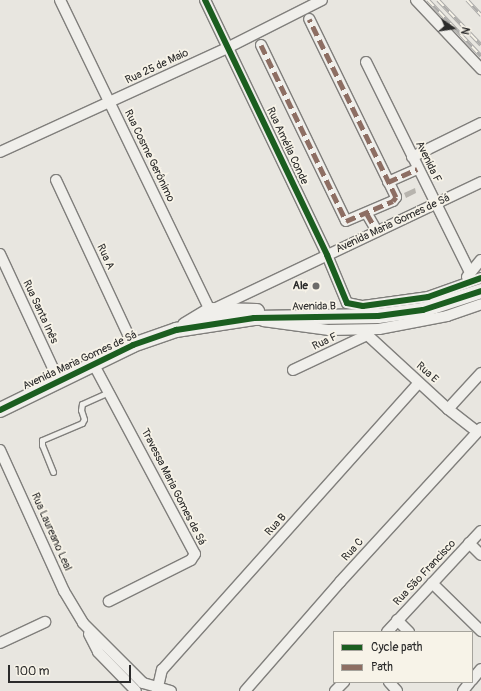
<!DOCTYPE html>
<meta charset="utf-8">
<style>
body{margin:0}
#map{position:relative;width:481px;height:691px;overflow:hidden;background:#e8e6e0;font-family:Pangolin,sans-serif}
div>[style]{position:absolute}
[style*='--x']{left:calc(var(--x)*1px);top:calc(var(--y)*1px);width:calc(var(--w)*1px);rotate:calc(var(--a)*1deg)}
.water>*{inset:0;background:#b7b4ae}
.roads{filter:drop-shadow(1px 0 #807f7c) drop-shadow(-1px 0 #807f7c) drop-shadow(0 1px #807f7c) drop-shadow(0 -1px #807f7c)}
.lane>*{height:5px;margin:-2.5px;padding:0 2.5px;transform-origin:2.5px;border-radius:2.5px;background:#f0efeb}
.street>*{height:10px;margin:-5px;padding:0 5px;transform-origin:5px;border-radius:5px;background:#f0efeb}
.secondary>*{height:14px;margin:-7px;padding:0 7px;transform-origin:7px;border-radius:7px;background:#f0efeb}
.rail>*{height:4px;margin-top:-2px;transform-origin:0;background:repeating-linear-gradient(90deg,#f7f3e8 0 8px,#acaba9 0 16px);box-sizing:border-box;border-block:1px solid #acaba9}
.quiet>*{height:5px;margin-top:-2.5px;transform-origin:0;background:repeating-linear-gradient(90deg,#8d6e63 0 10px,transparent 0 15px)}
.cycleway>*{height:6px;margin:-3px;padding:0 3px;transform-origin:3px;border-radius:3px;background:#1b5e20}
.dots>*{width:11px;height:11px;translate:-50% -50%;box-sizing:border-box;border:2px solid #f7f3e8;border-radius:50%}
span{translate:-50% -50%;white-space:nowrap;text-align:center;line-height:1.15;-webkit-text-stroke:3.5px #f7f3e8;paint-order:stroke}
.street-label{font-size:11px;color:#2b2b2b}
.poi-label{font-size:11px;color:#2b2b2b;font-weight:700}
.right{translate:-100% -50%;text-align:right}
.legend{position:absolute;left:333px;top:631px;width:140px;height:52px;box-sizing:border-box;background:#f7f3e8;border:1px solid #a5a39c;margin:0;padding:5px 7px;list-style:none;font-size:12px;color:#2b2b2b}
.legend li{display:flex;align-items:center;gap:8px;height:20px}
.legend b{width:20px;border:1px solid #a5a39c}
.north{position:absolute;left:433px;top:8px;width:40px;height:40px;-webkit-text-stroke:3px #f7f3e8;paint-order:stroke;rotate:103deg;font-size:11px;font-weight:700;line-height:16px;text-align:center;color:#2b2b2b}
.north::after{content:'';display:block;margin:auto;width:14px;height:18px;background:#2b2b2b;clip-path:polygon(50% 0,100% 100%,50% 72%,0 100%)}
.scale{position:absolute;left:8px;top:665px;width:123px;height:18px;box-sizing:border-box;border:2px solid #2b2b2b;border-top:0;padding-left:5px;font-size:12px;line-height:14px;white-space:nowrap;color:#2b2b2b;-webkit-text-stroke:3px #f7f3e8;paint-order:stroke}
</style>
<div id="map">
<div class="water">
<div style="clip-path:polygon(415px 188px,416px 193px,406px 198px,404px 193px)"></div>
</div>
<div class="roads">
<div class="lane">
<div style="--x:53;--y:472;--w:29;--a:-112"></div>
<div style="--x:42;--y:445;--w:5;--a:-90"></div>
<div style="--x:42;--y:440;--w:43;--a:-23"></div>
<div style="--x:82;--y:423;--w:4;--a:-63"></div>
<div style="--x:84;--y:419;--w:9;--a:-108"></div>
<div style="--x:81;--y:410;--w:6;--a:-81"></div>
<div style="--x:82;--y:404;--w:30;--a:-24"></div>
</div>
<div class="street">
<div style="--x:60;--y:0;--w:350;--a:64.2"></div>
<div style="--x:205;--y:0;--w:283;--a:64.4"></div>
<div style="--x:327;--y:255;--w:52;--a:67.4"></div>
<div style="--x:347;--y:303;--w:16;--a:11"></div>
<div style="--x:363;--y:306;--w:66;--a:-7.9"></div>
<div style="--x:428;--y:297;--w:56;--a:-19.7"></div>
<div style="--x:416;--y:0;--w:95;--a:46.7"></div>
<div style="--x:261;--y:45;--w:195;--a:64.2"></div>
<div style="--x:346;--y:221;--w:51;--a:-23.1"></div>
<div style="--x:393;--y:201;--w:5;--a:-53"></div>
<div style="--x:396;--y:197;--w:198;--a:-116"></div>
<div style="--x:366;--y:62;--w:234;--a:63.7"></div>
<div style="--x:0;--y:152;--w:252;--a:-24.6"></div>
<div style="--x:229;--y:47;--w:104;--a:-26.8"></div>
<div style="--x:412;--y:157;--w:77;--a:-26.2"></div>
<div style="--x:56;--y:180;--w:182;--a:65"></div>
<div style="--x:388;--y:182;--w:32;--a:-24"></div>
<div style="--x:367;--y:214;--w:20;--a:60"></div>
<div style="--x:0;--y:254;--w:140;--a:65.1"></div>
<div style="--x:467;--y:277;--w:22;--a:-51"></div>
<div style="--x:214;--y:309;--w:296;--a:-25.4"></div>
<div style="--x:263;--y:321;--w:67;--a:7.8"></div>
<div style="--x:329;--y:330;--w:50;--a:-1.1"></div>
<div style="--x:379;--y:329;--w:69;--a:-10.8"></div>
<div style="--x:447;--y:316;--w:36;--a:-19"></div>
<div style="--x:362;--y:330;--w:117;--a:42.6"></div>
<div style="--x:448;--y:409;--w:37;--a:38"></div>
<div style="--x:94;--y:365;--w:214;--a:61.9"></div>
<div style="--x:195;--y:554;--w:7;--a:124"></div>
<div style="--x:191;--y:560;--w:92;--a:153.4"></div>
<div style="--x:293;--y:370;--w:82;--a:-25.3"></div>
<div style="--x:448;--y:409;--w:49;--a:-47.5"></div>
<div style="--x:0;--y:450;--w:155;--a:65.6"></div>
<div style="--x:64;--y:591;--w:37;--a:59"></div>
<div style="--x:83;--y:623;--w:85;--a:45"></div>
<div style="--x:143;--y:683;--w:29;--a:16"></div>
<div style="--x:469;--y:543;--w:17;--a:45"></div>
<div style="--x:432;--y:583;--w:69;--a:44.4"></div>
<div style="--x:397;--y:620;--w:17;--a:45"></div>
<div style="--x:387;--y:632;--w:138;--a:-47.1"></div>
<div style="--x:89;--y:634;--w:20;--a:63"></div>
<div style="--x:98;--y:652;--w:54;--a:45.7"></div>
<div style="--x:0;--y:643;--w:50;--a:-25"></div>
<div style="--x:472;--y:680;--w:14;--a:-51"></div>
<div style="--x:389;--y:682;--w:12;--a:48"></div>
<div style="--x:157;--y:691;--w:22;--a:-77"></div>
<div style="--x:162;--y:670;--w:385;--a:-48.2"></div>
<div style="--x:245;--y:691;--w:145;--a:-48.9"></div>
<div style="--x:340;--y:582;--w:209;--a:-47.5"></div>
<div style="--x:335;--y:691;--w:13;--a:-45"></div>
<div style="--x:463;--y:691;--w:11;--a:-52"></div>
</div>
<div class="secondary">
<div style="--x:185;--y:325;--w:29;--a:-31"></div>
<div style="--x:210;--y:310;--w:47;--a:1.2"></div>
<div style="--x:0;--y:410;--w:148;--a:-26"></div>
<div style="--x:133;--y:345;--w:46;--a:-19.2"></div>
<div style="--x:176;--y:330;--w:79;--a:-8.7"></div>
<div style="--x:254;--y:318;--w:124;--a:-0.9"></div>
<div style="--x:378;--y:316;--w:45;--a:-7.6"></div>
<div style="--x:423;--y:310;--w:61;--a:-18.1"></div>
</div>
</div>
<div class="rail">
<div style="--x:428;--y:0;--w:77;--a:46.6"></div>
<div style="--x:438;--y:0;--w:62;--a:46.3"></div>
<div style="--x:467;--y:0;--w:21;--a:47"></div>
</div>
<div class="quiet">
<div style="--x:261;--y:45;--w:195;--a:64.2"></div>
<div style="--x:346;--y:221;--w:51;--a:-23.1"></div>
<div style="--x:393;--y:201;--w:5;--a:-53"></div>
<div style="--x:396;--y:197;--w:198;--a:-116"></div>
<div style="--x:388;--y:182;--w:32;--a:-24"></div>
<div style="--x:367;--y:214;--w:20;--a:60"></div>
</div>
<div class="cycleway">
<div style="--x:205;--y:0;--w:283;--a:64.4"></div>
<div style="--x:327;--y:255;--w:52;--a:67.4"></div>
<div style="--x:347;--y:303;--w:16;--a:11"></div>
<div style="--x:363;--y:306;--w:66;--a:-7.9"></div>
<div style="--x:428;--y:297;--w:56;--a:-19.7"></div>
<div style="--x:0;--y:410;--w:148;--a:-26"></div>
<div style="--x:133;--y:345;--w:46;--a:-19.2"></div>
<div style="--x:176;--y:330;--w:79;--a:-8.7"></div>
<div style="--x:254;--y:318;--w:124;--a:-0.9"></div>
<div style="--x:378;--y:316;--w:45;--a:-7.6"></div>
<div style="--x:423;--y:310;--w:61;--a:-18.1"></div>
</div>
<div class="dots">
<div style="left:316px;top:286px;background:#6d6c6a"></div>
</div>
<div class="street-label">
<span style="left:157px;top:67px;rotate:-25deg">Rua 25 de Maio</span>
<span style="left:287px;top:146px;rotate:65deg">Rua Amélia Conde</span>
<span style="left:149px;top:156px;rotate:64deg">Rua Cosme Gerônimo</span>
<span style="left:428px;top:162px;rotate:64deg">Avenida F</span>
<span style="left:393px;top:224px;rotate:-25deg">Avenida Maria Gomes de Sá</span>
<span style="left:105px;top:257px;rotate:65deg">Rua A</span>
<span style="left:314px;top:307px;rotate:-1deg">Avenida B</span>
<span style="left:40px;top:312px;rotate:65deg">Rua Santa Inês</span>
<span style="left:325px;top:342px;rotate:-25deg">Rua F</span>
<span style="left:80px;top:361px;rotate:-25deg">Avenida Maria Gomes de Sá</span>
<span style="left:427px;top:373px;rotate:42deg">Rua E</span>
<span style="left:173px;top:487px;rotate:63deg">Travessa Maria Gomes de Sá</span>
<span style="left:276px;top:525px;rotate:-48deg">Rua B</span>
<span style="left:51px;top:532px;rotate:66deg">Rua Laureano Leal</span>
<span style="left:353px;top:550px;rotate:-48deg">Rua C</span>
<span style="left:425px;top:573px;rotate:-47deg">Rua São Francisco</span>
</div>
<div class="poi-label">
<span class="right" style="left:308px;top:286px">Ale</span>
</div>
<ul class="legend">
<li><b style="height:5px;background:#1b5e20"></b>Cycle path</li>
<li><b style="height:5px;background:#8d6e63"></b>Path</li>
</ul>
<div class="north">N</div>
<div class="scale">100 m</div>
</div>
